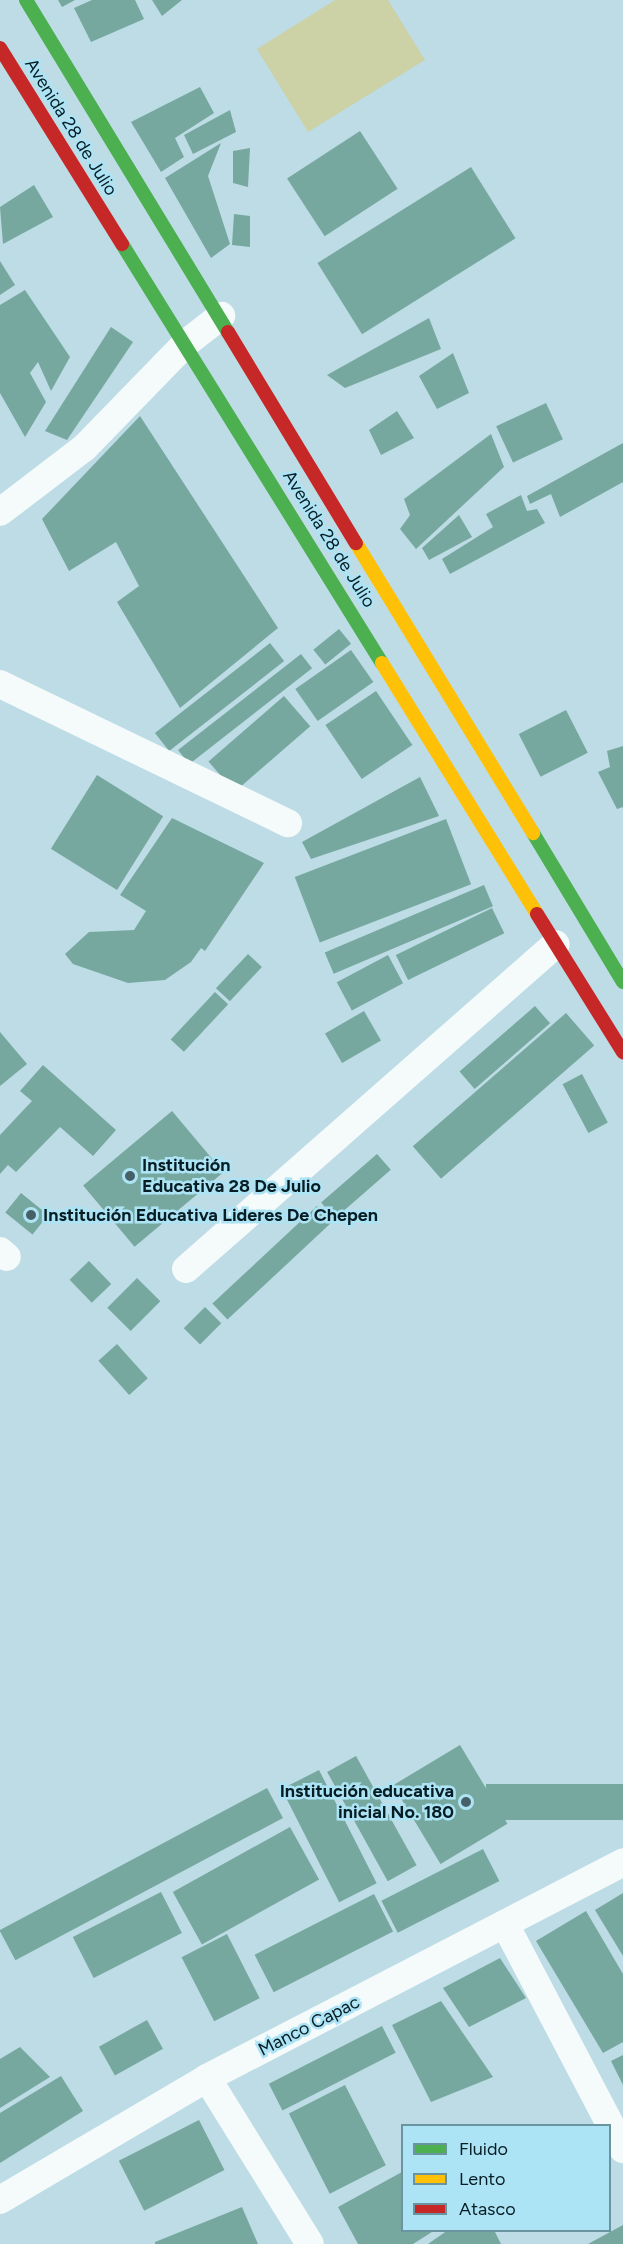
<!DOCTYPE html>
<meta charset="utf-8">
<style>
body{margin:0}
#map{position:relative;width:623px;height:2244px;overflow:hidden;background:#bddce5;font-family:Figtree,sans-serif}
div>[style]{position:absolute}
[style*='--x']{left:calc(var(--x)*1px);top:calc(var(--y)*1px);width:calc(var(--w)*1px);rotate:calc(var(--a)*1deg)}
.green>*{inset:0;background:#ccd1a6}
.building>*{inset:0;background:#76a89f;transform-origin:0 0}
.street>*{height:28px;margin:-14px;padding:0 14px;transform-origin:14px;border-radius:14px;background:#f5fafb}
.fast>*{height:14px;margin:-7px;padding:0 7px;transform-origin:7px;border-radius:7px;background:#4caf50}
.slow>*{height:14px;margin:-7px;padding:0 7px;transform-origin:7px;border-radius:7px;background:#ffc107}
.jam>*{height:14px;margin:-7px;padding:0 7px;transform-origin:7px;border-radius:7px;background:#c62828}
.dots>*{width:16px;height:16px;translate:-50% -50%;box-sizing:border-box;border:3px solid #ade4f5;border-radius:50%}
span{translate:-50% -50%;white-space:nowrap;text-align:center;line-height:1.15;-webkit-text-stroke:5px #ade4f5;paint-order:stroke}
.street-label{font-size:18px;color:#071d24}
.poi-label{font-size:18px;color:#071d24;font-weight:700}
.left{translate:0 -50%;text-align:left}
.right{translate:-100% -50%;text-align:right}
.legend{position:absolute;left:401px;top:2124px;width:210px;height:108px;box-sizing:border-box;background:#ade4f5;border:2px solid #6b94a1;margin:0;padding:8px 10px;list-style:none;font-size:18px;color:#071d24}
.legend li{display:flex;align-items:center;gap:12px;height:30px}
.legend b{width:30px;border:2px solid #6b94a1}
</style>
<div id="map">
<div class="green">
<div style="clip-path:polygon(335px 0,388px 0,425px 60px,308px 132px,257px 49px)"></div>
</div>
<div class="building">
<div style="clip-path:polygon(58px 0,75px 0,62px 7px)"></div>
<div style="clip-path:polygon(92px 0,135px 0,144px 19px,91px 42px,74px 8px)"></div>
<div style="clip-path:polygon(152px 0,182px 0,162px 16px)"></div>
<div style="clip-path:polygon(200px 87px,214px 113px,175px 138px,184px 157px,161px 172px,131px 122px)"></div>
<div style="clip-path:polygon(230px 110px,236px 132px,193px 154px,184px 135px)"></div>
<div style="left:360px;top:131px;width:69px;height:87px;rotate:57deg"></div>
<div style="clip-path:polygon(221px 143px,208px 176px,230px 244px,211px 258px,165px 178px)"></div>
<div style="clip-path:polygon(250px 148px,248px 187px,233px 183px,233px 151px)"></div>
<div style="left:471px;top:167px;width:84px;height:181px;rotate:58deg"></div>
<div style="clip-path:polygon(34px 185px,53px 217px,3px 244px,0 207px)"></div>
<div style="clip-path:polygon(234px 214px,250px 216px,250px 247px,232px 245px)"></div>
<div style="clip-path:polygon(0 261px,15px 285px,0 295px)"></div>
<div style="clip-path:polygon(25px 290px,70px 357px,51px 391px,38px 362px,30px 373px,46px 402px,25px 437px,0 393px,0 305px)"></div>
<div style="clip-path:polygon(429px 318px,441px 349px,345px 388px,327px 375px)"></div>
<div style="clip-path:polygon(111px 327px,133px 342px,67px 440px,45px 431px)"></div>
<div style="clip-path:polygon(453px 353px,469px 393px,437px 409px,419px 376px)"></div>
<div style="left:546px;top:403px;width:40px;height:55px;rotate:65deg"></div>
<div style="clip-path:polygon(397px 411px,414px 438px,381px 455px,369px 430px)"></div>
<div style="clip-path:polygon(140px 416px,278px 628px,180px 708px,117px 602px,139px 586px,116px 542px,69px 571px,42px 519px)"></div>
<div style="clip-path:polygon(491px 434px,504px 467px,416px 549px,400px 529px,410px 515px,404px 499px)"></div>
<div style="clip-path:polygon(623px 443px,623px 482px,560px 517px,551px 494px,530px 504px,527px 496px)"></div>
<div style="clip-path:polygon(521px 495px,527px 511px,537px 509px,545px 523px,450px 574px,442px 559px,493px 527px,486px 514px)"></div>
<div style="clip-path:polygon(459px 515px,472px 537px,429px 560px,422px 548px)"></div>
<div style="left:339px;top:629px;width:19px;height:33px;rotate:51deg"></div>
<div style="left:270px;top:643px;width:23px;height:146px;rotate:52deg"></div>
<div style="left:351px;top:650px;width:39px;height:68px;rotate:55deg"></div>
<div style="left:301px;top:654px;width:18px;height:156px;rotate:52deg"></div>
<div style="left:376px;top:691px;width:65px;height:61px;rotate:56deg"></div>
<div style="left:284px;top:696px;width:40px;height:100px;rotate:49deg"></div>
<div style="left:566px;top:710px;width:48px;height:53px;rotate:63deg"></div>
<div style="clip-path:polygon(623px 746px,623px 807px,617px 809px,598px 772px,610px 767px,607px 751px)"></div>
<div style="left:97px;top:775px;width:78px;height:87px;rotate:32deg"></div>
<div style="clip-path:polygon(420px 777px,439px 816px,311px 859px,302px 842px)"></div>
<div style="clip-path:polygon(172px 818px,264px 863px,205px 951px,201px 948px,191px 962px,165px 980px,128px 983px,73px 964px,65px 954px,89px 932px,134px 930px,146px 911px,120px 895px)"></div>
<div style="left:446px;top:819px;width:70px;height:162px;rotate:69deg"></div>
<div style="left:484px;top:885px;width:23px;height:173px;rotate:67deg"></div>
<div style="left:492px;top:908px;width:28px;height:107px;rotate:64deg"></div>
<div style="left:248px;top:954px;width:19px;height:47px;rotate:43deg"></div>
<div style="left:388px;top:955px;width:32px;height:58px;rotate:62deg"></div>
<div style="left:215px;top:992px;width:18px;height:65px;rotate:43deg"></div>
<div style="left:535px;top:1006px;width:23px;height:100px;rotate:49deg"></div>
<div style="left:364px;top:1011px;width:34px;height:45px;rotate:60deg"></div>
<div style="left:566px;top:1013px;width:43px;height:203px;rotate:49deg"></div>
<div style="clip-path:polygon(0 1032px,27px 1064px,0 1086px)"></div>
<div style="clip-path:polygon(43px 1065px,116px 1130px,93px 1156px,60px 1127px,16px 1172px,8px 1165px,0 1174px,0 1135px,32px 1101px,20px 1091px)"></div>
<div style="left:582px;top:1074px;width:55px;height:22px;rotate:62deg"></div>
<div style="left:172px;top:1111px;width:80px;height:116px;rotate:50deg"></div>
<div style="left:377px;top:1154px;width:21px;height:74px;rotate:49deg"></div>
<div style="left:21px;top:1193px;width:35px;height:25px;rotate:39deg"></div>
<div style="left:317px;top:1206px;width:22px;height:143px;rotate:47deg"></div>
<div style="left:89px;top:1261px;width:32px;height:27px;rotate:46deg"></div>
<div style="left:137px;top:1278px;width:33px;height:42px;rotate:45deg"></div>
<div style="left:205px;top:1307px;width:23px;height:30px;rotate:45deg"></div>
<div style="left:117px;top:1344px;width:46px;height:25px;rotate:48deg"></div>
<div style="left:460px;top:1745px;width:92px;height:78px;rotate:59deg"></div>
<div style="left:356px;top:1756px;width:125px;height:33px;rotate:61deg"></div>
<div style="left:319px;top:1770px;width:127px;height:42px;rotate:63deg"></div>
<div style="left:623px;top:1784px;width:36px;height:137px;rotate:90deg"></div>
<div style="left:267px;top:1788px;width:34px;height:303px;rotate:62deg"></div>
<div style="left:290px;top:1827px;width:60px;height:134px;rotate:61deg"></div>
<div style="left:483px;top:1849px;width:36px;height:114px;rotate:63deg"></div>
<div style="left:161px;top:1892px;width:46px;height:99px;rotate:63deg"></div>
<div style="clip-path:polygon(623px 1893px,623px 1956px,595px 1910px)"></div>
<div style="left:374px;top:1894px;width:42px;height:134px;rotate:63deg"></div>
<div style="clip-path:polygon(586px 1911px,623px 1974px,623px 2042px,603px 2053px,536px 1941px)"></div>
<div style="left:227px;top:1934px;width:72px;height:51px;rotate:63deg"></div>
<div style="clip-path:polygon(500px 1958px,526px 1998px,469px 2027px,443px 1988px)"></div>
<div style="clip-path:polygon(441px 2001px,493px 2077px,431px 2102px,392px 2025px)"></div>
<div style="left:147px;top:2020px;width:33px;height:55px;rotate:61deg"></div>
<div style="left:382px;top:2026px;width:30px;height:127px;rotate:63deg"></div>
<div style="clip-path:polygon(20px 2047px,50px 2077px,0 2108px,0 2059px)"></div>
<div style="clip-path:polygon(623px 2055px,623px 2085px,611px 2061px)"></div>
<div style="clip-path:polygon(61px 2076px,83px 2111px,0 2163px,0 2113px)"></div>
<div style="left:345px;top:2085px;width:90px;height:63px;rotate:63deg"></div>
<div style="left:199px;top:2120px;width:56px;height:90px;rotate:63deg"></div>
<div style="clip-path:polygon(402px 2172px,402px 2230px,435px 2230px,413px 2244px,358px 2244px,338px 2207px)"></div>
<div style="clip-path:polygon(242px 2207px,258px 2244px,155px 2244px,155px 2242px)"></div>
<div style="clip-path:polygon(623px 2225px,623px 2244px,588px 2244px)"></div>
<div style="clip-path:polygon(448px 2230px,494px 2230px,501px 2244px,428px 2244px)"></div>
</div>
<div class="street">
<div style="--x:0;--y:512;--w:107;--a:-37.4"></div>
<div style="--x:85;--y:447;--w:144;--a:-45.8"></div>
<div style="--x:185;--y:344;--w:46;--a:-37.9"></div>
<div style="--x:0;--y:684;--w:320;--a:25.8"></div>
<div style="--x:0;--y:1251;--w:9;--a:41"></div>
<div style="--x:186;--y:1269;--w:492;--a:-41.3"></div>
<div style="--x:506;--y:1926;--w:252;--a:62.3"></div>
<div style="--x:207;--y:2078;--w:195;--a:58.2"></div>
<div style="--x:0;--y:2200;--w:240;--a:-30.5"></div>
<div style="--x:207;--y:2078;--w:469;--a:-27.4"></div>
</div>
<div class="fast">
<div style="--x:26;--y:0;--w:389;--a:58.7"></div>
<div style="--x:122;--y:244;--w:493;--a:58.2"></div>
<div style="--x:533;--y:833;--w:174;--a:58.9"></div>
</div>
<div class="slow">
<div style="--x:356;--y:543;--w:340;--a:58.6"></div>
<div style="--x:382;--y:663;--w:295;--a:58.3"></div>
</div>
<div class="jam">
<div style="--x:0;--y:48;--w:231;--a:58.1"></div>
<div style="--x:228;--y:332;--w:247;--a:58.8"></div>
<div style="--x:537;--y:914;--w:163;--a:58.1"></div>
</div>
<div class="dots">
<div style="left:130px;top:1176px;background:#476068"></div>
<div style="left:31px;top:1215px;background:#476068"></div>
<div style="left:466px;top:1802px;background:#476068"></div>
</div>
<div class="street-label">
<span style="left:71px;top:127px;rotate:58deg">Avenida 28 de Julio</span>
<span style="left:329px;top:539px;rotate:58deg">Avenida 28 de Julio</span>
<span style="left:309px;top:2026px;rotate:-27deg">Manco Capac</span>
</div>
<div class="poi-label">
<span class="left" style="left:142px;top:1176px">Institución<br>Educativa 28 De Julio</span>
<span class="left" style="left:43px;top:1215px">Institución Educativa Lideres De Chepen</span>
<span class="right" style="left:454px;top:1802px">Institución educativa<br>inicial No. 180</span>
</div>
<ul class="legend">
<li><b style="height:8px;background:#4caf50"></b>Fluido</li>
<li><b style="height:8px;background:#ffc107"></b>Lento</li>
<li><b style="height:8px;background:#c62828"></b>Atasco</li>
</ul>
</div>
